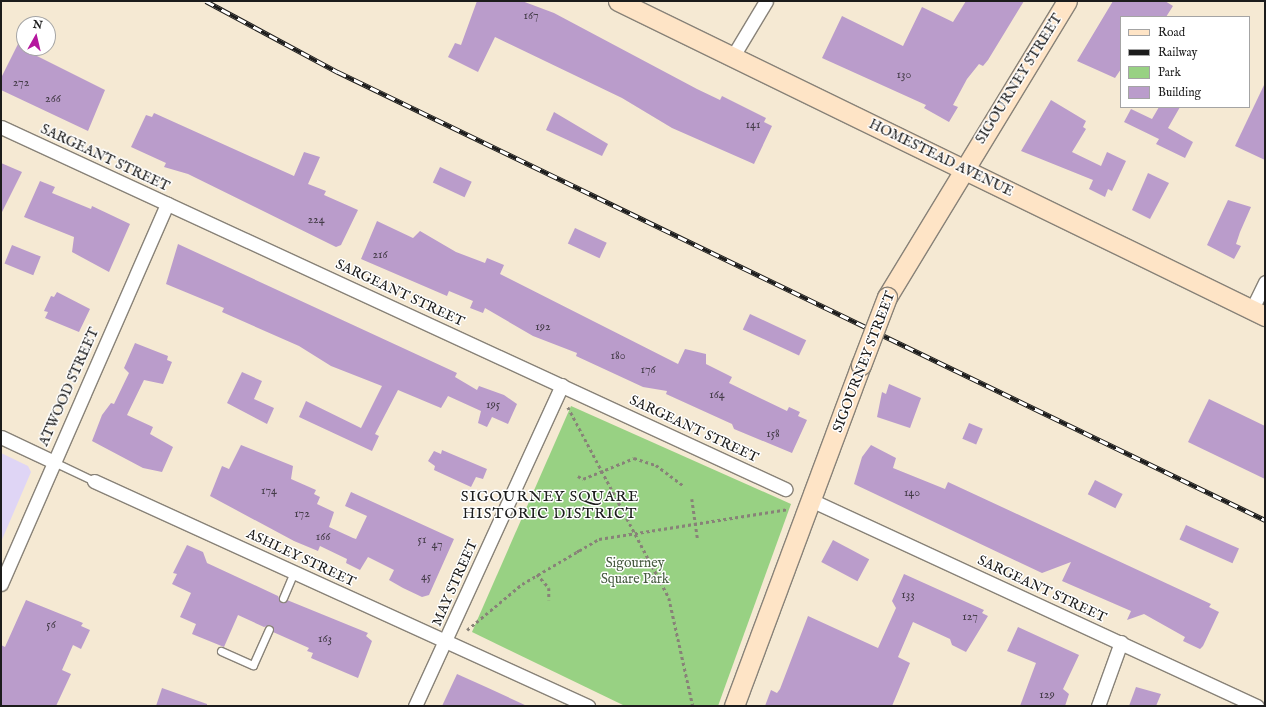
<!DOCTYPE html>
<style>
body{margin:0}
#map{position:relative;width:1266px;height:707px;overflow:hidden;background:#f5e9d3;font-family:"IM FELL English",serif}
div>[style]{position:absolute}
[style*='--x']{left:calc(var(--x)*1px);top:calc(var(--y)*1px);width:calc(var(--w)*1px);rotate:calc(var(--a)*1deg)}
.built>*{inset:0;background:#dfd5f5}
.green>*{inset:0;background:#98d183}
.building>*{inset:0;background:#ba9ccb;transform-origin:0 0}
.path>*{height:2.5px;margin-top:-1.25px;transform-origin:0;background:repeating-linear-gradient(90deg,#888278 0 3px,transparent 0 6px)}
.roads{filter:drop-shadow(1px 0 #888278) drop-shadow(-1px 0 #888278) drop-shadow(0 1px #888278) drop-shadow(0 -1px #888278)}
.service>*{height:7px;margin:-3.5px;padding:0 3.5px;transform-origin:3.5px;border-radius:3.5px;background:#fff}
.minor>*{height:13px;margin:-6.5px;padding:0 6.5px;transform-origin:6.5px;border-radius:6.5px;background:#fff}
.secondary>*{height:19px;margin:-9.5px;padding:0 9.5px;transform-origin:9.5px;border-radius:9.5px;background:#fee4c6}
.rail>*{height:4.5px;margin-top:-2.25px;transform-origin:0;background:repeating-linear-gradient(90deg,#fff 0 9px,#1c1c1c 0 18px);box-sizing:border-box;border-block:1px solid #1c1c1c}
.bridges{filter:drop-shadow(1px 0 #888278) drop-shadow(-1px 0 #888278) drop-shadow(0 1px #888278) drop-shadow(0 -1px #888278)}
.secondary-bridge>*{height:19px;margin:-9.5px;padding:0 9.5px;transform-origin:9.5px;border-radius:9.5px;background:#fee4c6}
span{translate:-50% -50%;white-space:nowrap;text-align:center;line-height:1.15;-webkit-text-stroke:3px #fff;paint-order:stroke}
.number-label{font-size:12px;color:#443c48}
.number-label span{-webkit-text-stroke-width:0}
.street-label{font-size:14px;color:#1c1c1c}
.park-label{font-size:14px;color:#475b40}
.neighbourhood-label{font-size:15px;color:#1c1c1c;letter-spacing:1px}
.frame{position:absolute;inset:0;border:2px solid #1c1c1c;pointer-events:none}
.legend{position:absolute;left:1120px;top:16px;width:130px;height:92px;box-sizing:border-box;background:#fff;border:1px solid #a4a4a4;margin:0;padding:5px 7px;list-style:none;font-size:12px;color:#1c1c1c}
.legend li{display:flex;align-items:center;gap:8px;height:20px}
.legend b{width:20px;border:1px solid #a4a4a4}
.north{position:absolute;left:16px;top:16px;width:40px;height:40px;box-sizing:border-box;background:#fff;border:1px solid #a4a4a4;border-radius:50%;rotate:8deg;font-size:11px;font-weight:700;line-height:16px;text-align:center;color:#1c1c1c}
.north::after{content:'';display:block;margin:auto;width:14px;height:18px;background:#b5179e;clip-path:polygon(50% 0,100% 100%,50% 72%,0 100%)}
</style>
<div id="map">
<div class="built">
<div style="clip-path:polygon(1px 453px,28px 466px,31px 472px,1px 542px)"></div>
</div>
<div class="green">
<div style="clip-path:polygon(571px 406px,791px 504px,718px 706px,625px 706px,472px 632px)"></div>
</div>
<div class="building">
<div style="clip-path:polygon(477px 1px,522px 1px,554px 13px,697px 89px,720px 100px,722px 96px,766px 118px,764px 122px,772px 126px,754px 164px,672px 128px,622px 98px,495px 37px,478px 72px,448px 57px,455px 43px,461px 45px)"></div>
<div style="clip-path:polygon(966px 1px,1024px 1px,988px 60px,983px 66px,979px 64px,967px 79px,953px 105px,958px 107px,949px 122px,924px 108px,926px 105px,822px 58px,842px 16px,903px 46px,922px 7px,953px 22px)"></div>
<div style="clip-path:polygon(1113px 1px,1165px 1px,1173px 6px,1166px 17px,1121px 17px,1121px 69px,1115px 78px,1077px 61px)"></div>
<div style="clip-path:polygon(20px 40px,24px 48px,38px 49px,35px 55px,105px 90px,88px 131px,1px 90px,1px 78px)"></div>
<div style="clip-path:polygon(1265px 83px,1265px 160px,1235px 146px)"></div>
<div style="clip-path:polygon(1051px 100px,1086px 121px,1083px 127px,1086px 129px,1072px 152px,1101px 166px,1107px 152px,1126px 161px,1112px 191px,1108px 189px,1105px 197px,1089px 189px,1093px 180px,1021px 151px)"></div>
<div style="clip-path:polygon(1159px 107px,1180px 107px,1168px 128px,1193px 142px,1185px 158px,1156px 144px,1159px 139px,1124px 122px,1131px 109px,1152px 119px)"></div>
<div style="clip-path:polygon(554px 112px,608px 144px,602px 156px,546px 130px)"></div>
<div style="clip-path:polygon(154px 113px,294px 176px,304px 152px,320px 157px,308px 184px,326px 191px,324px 195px,358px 210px,341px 245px,336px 247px,188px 174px,164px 167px,166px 163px,131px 147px,146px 115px,152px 117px)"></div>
<div style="clip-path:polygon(1px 163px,22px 172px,1px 214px)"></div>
<div style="left:440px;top:167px;width:35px;height:17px;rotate:25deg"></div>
<div style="clip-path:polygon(1148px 173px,1169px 183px,1150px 219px,1132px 210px)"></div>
<div style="clip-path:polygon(40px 181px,55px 187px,52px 193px,91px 209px,92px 206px,130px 224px,109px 272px,72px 252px,74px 237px,24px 217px)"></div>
<div style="clip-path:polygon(1228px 200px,1251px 207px,1240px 232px,1236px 244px,1241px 246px,1234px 259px,1207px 245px)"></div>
<div style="clip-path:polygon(377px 221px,413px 238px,420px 231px,456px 252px,485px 263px,487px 258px,504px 265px,500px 274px,678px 364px,685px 349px,706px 354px,706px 364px,732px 377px,729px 383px,787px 411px,789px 407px,800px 412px,798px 416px,807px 420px,792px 453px,734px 429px,732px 424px,666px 394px,667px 391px,643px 387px,576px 356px,577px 353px,533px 336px,485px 308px,483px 313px,470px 308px,473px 301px,449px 291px,447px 296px,361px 259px)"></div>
<div style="left:575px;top:228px;width:35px;height:17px;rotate:25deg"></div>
<div style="clip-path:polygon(178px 244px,457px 373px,455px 377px,477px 390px,479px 386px,504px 395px,517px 404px,508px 424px,492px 417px,487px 427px,478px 423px,481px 411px,448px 396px,441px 408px,398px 390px,375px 434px,379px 436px,372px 451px,299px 417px,306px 401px,361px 428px,382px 386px,331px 366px,299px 346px,222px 312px,224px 308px,166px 284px)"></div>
<div style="left:12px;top:245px;width:31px;height:20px;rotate:22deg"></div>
<div style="clip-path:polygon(57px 292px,90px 309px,79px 332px,45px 318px,48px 312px,44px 311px,51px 296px,54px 297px)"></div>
<div style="left:750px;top:314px;width:62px;height:17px;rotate:25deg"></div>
<div style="clip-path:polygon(135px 343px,168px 356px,167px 360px,172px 362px,163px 384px,144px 380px,127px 415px,153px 427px,150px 434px,173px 447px,162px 472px,143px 468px,92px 441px,102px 415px,111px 403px,114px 404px,129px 373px,124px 368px)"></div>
<div style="clip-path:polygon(242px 372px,262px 381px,254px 399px,274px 408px,267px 424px,227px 403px)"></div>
<div style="clip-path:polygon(889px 384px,921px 398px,910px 428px,877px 417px,882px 392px,886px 394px)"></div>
<div style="clip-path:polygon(1209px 399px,1265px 426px,1265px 479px,1188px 442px)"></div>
<div style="left:969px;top:423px;width:15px;height:17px;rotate:23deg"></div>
<div style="clip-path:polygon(241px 445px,293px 466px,291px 479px,316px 490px,314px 494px,320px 497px,317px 504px,334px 512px,329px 527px,353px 538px,356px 539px,367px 516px,345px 506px,351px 492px,454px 539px,429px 595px,422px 597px,403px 588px,389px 580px,394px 570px,368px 557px,360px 570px,346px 563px,347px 559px,320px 546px,318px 551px,294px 541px,210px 496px,222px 466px,229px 469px)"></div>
<div style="clip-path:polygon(871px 445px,896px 458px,893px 468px,945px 489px,948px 482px,1211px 604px,1209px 607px,1219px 612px,1203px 646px,1200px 649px,1183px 641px,1185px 637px,1144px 614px,1127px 620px,1131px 611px,1062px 581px,1071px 562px,1042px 573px,854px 484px,862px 457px)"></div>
<div style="clip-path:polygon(442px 450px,487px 469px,483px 479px,476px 477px,471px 487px,434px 470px,435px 466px,428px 461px,434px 451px,441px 454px)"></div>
<div style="left:1095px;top:480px;width:31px;height:16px;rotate:27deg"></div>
<div style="left:1186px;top:525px;width:58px;height:16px;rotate:24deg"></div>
<div style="left:833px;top:540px;width:41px;height:25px;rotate:28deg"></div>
<div style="clip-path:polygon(187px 545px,203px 552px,207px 563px,278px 596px,281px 602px,287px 600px,368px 633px,366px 636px,372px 641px,358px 678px,311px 658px,313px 653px,307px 651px,309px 648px,273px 632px,271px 625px,264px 627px,238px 615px,224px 647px,192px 634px,196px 624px,180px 617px,191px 593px,172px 584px,177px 574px,173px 573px)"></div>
<div style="clip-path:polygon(904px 574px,984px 610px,982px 613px,988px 616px,966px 652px,952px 645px,950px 639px,913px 622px,898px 657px,910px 663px,892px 706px,765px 706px,771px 690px,777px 693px,780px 689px,808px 616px,878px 648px,896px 608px,892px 601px)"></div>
<div style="clip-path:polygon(26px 600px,83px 623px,81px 626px,90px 630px,81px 649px,73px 645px,62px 670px,71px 674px,56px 706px,1px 706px,1px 645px,5px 647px)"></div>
<div style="clip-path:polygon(1018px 627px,1079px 655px,1063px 689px,1069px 694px,1065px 706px,1020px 706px,1036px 663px,1007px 651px)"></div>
<div style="clip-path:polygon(457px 674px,486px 687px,527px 706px,442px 706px)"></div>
<div style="clip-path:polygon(1136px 687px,1161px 694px,1156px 706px,1129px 706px)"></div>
<div style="clip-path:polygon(162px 688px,207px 704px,207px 706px,156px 706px)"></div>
</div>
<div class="path">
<div style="--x:568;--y:407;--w:216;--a:62.1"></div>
<div style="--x:669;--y:598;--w:111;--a:77.5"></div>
<div style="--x:578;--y:476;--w:6;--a:31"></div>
<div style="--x:583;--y:479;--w:55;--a:-22.4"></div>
<div style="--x:634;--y:458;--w:23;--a:18"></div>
<div style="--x:656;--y:465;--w:34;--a:37"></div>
<div style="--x:692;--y:499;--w:42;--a:81.9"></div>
<div style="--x:577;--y:550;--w:4;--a:45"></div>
<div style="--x:537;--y:574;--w:18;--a:49"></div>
<div style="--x:549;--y:588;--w:12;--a:90"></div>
<div style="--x:467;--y:630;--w:72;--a:-39.9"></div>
<div style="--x:522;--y:584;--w:89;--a:-30.3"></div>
<div style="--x:599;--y:539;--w:192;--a:-9"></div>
</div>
<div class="roads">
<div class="service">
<div style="--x:54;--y:462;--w:44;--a:25.4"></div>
<div style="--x:283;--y:598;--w:28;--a:-67"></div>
<div style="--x:221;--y:651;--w:35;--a:24"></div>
<div style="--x:253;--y:665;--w:39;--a:-66"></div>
</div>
<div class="minor">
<div style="--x:733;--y:56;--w:64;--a:-59"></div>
<div style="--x:1;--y:127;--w:864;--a:24.78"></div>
<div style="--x:1252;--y:309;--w:30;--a:-64"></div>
<div style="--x:1;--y:437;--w:59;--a:25.3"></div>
<div style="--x:94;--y:481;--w:543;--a:24.49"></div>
<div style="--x:813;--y:501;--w:489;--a:24.8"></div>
<div style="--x:1;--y:584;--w:415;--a:-66.4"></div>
<div style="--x:415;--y:706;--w:353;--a:-65.4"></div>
<div style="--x:1098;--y:706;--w:68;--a:-70.2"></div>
</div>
<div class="secondary">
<div style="--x:618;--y:1;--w:720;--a:25.96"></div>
<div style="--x:887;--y:297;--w:346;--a:-58.7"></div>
<div style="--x:734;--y:706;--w:364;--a:-69.6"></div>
</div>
</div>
<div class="rail">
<div style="--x:206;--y:1;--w:150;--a:28.3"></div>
<div style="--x:338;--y:72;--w:1030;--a:25.79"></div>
</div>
<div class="bridges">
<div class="secondary-bridge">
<div style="--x:861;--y:365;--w:73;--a:-69.1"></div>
</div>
</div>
<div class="number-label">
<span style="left:531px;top:16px">167</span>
<span style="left:904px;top:75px">130</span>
<span style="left:21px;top:83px">272</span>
<span style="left:53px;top:99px">266</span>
<span style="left:753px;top:125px">141</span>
<span style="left:316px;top:220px">224</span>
<span style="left:380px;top:255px">216</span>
<span style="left:543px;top:327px">192</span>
<span style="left:618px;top:356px">180</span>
<span style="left:648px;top:370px">176</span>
<span style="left:717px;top:395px">164</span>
<span style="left:493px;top:405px">195</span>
<span style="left:773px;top:434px">158</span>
<span style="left:269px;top:491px">174</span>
<span style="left:912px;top:493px">140</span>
<span style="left:302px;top:514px">172</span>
<span style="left:323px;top:537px">166</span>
<span style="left:422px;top:540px">51</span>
<span style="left:437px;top:545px">47</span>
<span style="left:426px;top:577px">45</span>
<span style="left:908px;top:595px">133</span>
<span style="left:970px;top:617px">127</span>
<span style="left:51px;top:625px">56</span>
<span style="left:325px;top:639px">163</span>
<span style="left:1047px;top:695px">129</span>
</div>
<div class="street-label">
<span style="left:1019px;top:79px;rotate:-58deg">SIGOURNEY STREET</span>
<span style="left:105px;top:158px;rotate:25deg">SARGEANT STREET</span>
<span style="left:941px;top:158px;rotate:26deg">HOMESTEAD AVENUE</span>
<span style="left:400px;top:293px;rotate:25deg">SARGEANT STREET</span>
<span style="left:864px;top:362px;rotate:-69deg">SIGOURNEY STREET</span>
<span style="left:69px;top:387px;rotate:-66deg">ATWOOD STREET</span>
<span style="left:694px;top:429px;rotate:25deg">SARGEANT STREET</span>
<span style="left:301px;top:558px;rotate:25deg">ASHLEY STREET</span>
<span style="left:455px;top:583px;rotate:-66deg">MAY STREET</span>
<span style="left:1042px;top:589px;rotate:25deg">SARGEANT STREET</span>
</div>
<div class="park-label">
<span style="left:635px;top:571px">Sigourney<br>Square Park</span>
</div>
<div class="neighbourhood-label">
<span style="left:550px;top:505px">SIGOURNEY SQUARE<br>HISTORIC DISTRICT</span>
</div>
<div class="frame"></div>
<ul class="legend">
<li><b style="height:5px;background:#fee4c6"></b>Road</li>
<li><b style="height:5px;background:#1c1c1c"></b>Railway</li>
<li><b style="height:11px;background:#98d183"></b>Park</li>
<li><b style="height:11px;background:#ba9ccb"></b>Building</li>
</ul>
<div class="north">N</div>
</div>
